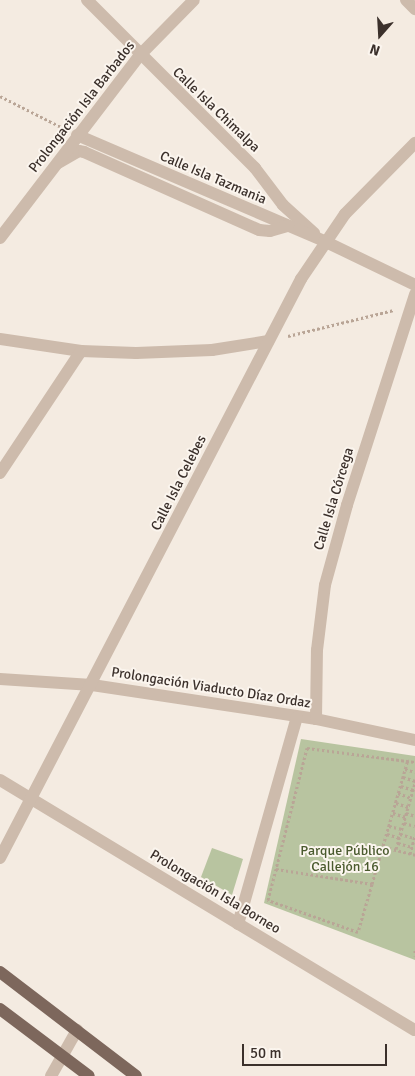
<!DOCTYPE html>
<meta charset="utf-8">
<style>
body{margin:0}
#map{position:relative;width:415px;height:1076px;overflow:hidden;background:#f4ebe1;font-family:Signika,sans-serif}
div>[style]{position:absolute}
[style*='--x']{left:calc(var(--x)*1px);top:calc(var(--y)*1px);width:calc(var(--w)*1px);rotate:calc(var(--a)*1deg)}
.green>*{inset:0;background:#b8c4a0}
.path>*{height:3px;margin-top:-1.5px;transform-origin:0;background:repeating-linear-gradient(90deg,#b9a596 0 2.5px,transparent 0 5px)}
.minor>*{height:12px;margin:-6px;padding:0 6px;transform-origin:6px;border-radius:6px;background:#cdbbac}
.major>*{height:12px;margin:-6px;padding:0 6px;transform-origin:6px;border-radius:6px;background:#7d675c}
span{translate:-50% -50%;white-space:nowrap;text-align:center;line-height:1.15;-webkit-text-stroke:4px #fbf5ee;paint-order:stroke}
.street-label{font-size:14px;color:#3b302b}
.park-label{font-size:14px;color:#4a5a2e}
.north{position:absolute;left:355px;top:10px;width:50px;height:50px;-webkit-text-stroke:4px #fbf5ee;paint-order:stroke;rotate:199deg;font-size:14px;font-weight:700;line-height:20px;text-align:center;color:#3b302b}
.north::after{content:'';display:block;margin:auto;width:18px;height:22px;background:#3b302b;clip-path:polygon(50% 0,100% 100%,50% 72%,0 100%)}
.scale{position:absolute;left:242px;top:1044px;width:145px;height:22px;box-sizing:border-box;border:2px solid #3b302b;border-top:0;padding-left:6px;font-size:15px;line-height:18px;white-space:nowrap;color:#3b302b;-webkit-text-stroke:4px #fbf5ee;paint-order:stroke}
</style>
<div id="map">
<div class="green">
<div style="clip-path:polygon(301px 739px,415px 756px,415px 960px,264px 903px)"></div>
<div style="clip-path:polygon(212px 848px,243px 859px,232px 895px,201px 877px)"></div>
</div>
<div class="path">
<div style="--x:0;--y:96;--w:73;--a:26.9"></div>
<div style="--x:288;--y:336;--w:109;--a:-13.8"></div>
<div style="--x:405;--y:769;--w:10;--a:17"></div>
<div style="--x:403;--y:777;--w:13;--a:18"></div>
<div style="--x:401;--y:786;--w:13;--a:18"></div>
<div style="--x:398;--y:793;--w:14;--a:21"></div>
<div style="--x:396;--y:803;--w:13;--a:18"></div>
<div style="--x:393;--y:813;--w:13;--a:18"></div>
<div style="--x:406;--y:813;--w:9;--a:18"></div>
<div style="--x:404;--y:823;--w:11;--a:15"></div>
<div style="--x:389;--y:826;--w:13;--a:13"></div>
<div style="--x:387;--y:834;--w:14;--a:17"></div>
<div style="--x:400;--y:834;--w:15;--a:16"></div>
<div style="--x:398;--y:843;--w:15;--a:16"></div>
<div style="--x:384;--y:847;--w:32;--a:14"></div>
<div style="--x:396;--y:849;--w:69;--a:-73.9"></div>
<div style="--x:410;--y:854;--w:20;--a:-75"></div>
<div style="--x:276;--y:869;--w:97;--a:8.9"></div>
<div style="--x:372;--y:884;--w:130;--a:-73.9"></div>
<div style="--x:372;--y:884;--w:50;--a:106.3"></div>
<div style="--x:358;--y:932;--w:96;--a:-160.4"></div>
<div style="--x:268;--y:900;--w:157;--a:-75.6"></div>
<div style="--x:307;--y:748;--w:109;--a:7.4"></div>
<div style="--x:415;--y:950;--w:6;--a:90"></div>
</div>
<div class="minor">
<div style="--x:87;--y:0;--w:238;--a:45"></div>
<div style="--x:255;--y:168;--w:46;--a:52.9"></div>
<div style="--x:283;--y:205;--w:42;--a:42.1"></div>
<div style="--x:406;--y:0;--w:13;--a:45"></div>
<div style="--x:77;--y:135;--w:269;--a:23.2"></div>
<div style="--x:324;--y:241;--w:101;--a:25.8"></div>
<div style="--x:58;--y:163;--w:24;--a:-30"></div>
<div style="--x:79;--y:151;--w:5;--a:11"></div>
<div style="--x:84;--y:152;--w:192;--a:24"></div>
<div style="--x:259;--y:230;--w:11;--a:5"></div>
<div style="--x:270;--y:231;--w:19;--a:-16"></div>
<div style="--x:0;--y:238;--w:229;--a:-52.6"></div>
<div style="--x:139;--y:56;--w:78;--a:-45.5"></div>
<div style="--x:0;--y:339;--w:82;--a:8.4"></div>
<div style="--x:81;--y:351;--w:55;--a:2.1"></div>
<div style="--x:136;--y:353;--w:76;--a:-2.3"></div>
<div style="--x:212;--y:350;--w:57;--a:-9.1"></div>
<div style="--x:0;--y:473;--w:146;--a:-56.4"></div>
<div style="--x:0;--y:679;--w:92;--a:3.7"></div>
<div style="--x:92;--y:685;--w:227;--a:8.6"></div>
<div style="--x:316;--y:719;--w:101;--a:12"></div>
<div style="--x:316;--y:719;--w:69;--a:-89.2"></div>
<div style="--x:317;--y:650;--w:65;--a:-83"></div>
<div style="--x:325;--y:585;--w:83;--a:-74.6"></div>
<div style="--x:347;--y:505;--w:222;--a:-72.1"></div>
<div style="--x:0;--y:780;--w:484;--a:31.1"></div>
<div style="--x:0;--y:858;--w:653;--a:-62.53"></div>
<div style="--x:301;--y:279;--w:78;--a:-55.9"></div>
<div style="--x:345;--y:214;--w:100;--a:-45.4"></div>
<div style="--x:238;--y:924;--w:215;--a:-74.1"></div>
<div style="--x:51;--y:1076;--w:53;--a:-60.5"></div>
</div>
<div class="major">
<div style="--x:0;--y:972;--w:171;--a:37.4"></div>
<div style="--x:0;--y:1009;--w:111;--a:37"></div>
</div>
<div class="street-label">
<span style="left:82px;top:107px;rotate:-52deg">Prolongación Isla Barbados</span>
<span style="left:216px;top:110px;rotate:44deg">Calle Isla Chimalpa</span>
<span style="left:213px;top:178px;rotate:23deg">Calle Isla Tazmania</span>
<span style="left:179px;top:483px;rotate:-63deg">Calle Isla Celebes</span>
<span style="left:334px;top:499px;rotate:-73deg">Calle Isla Córcega</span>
<span style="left:211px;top:688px;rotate:9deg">Prolongación Viaducto Díaz Ordaz</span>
<span style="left:215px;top:892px;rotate:31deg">Prolongación Isla Borneo</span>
</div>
<div class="park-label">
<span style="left:345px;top:859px">Parque Público<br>Callejón 16</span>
</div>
<div class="north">N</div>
<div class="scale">50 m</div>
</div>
